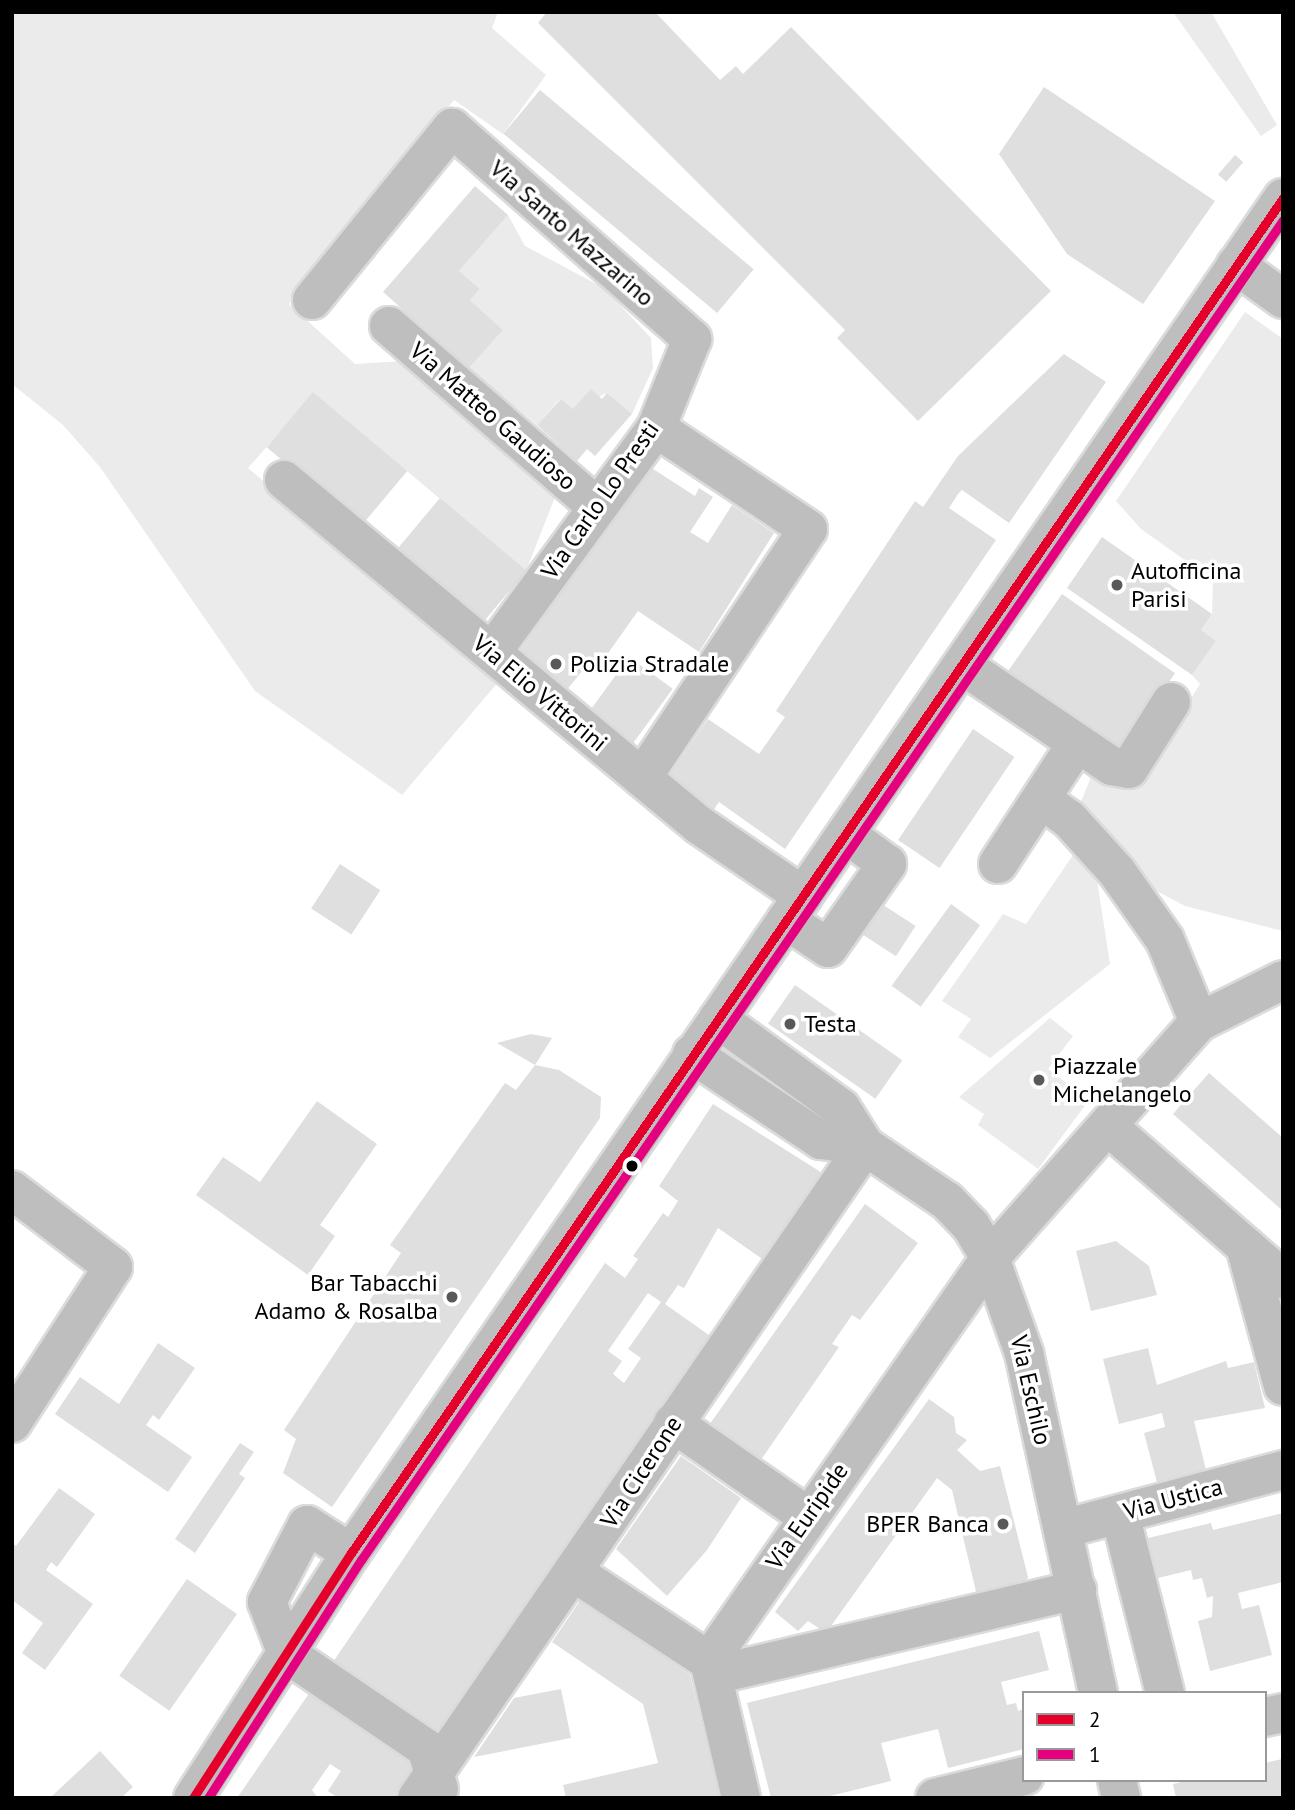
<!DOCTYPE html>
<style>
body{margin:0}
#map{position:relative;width:1295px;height:1810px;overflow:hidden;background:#fff;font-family:"PT Sans",sans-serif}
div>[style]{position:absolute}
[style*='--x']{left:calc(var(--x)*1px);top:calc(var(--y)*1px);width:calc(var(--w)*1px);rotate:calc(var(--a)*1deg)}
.green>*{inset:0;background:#ebebeb}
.building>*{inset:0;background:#dfdfdf;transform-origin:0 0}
.roads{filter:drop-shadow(2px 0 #dbdbdb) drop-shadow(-2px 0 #dbdbdb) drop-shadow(0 2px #dbdbdb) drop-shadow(0 -2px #dbdbdb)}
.minor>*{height:38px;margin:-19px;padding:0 19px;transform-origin:19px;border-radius:19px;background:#bebebe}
.major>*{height:38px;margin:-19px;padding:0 19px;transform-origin:19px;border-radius:19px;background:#bebebe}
.bus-1>*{height:9px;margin:-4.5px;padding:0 4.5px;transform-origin:4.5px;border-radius:4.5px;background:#e4002b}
.bus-2>*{height:9px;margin:-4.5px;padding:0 4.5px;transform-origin:4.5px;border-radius:4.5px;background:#e5007d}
.dots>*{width:19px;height:19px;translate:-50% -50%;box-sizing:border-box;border:4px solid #fff;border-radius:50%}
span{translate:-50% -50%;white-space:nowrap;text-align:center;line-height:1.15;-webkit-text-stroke:7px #fff;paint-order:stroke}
.street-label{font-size:24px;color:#000}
.poi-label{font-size:24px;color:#000}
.left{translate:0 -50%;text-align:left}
.right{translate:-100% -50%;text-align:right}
.frame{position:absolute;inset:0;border:14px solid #000;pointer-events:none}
.legend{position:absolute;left:1022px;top:1691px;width:245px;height:91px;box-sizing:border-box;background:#fff;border:2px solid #999;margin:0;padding:9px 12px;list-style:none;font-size:21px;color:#000}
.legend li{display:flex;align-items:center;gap:14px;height:35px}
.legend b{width:35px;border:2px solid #999}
</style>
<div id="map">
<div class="green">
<div style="clip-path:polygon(12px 12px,498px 12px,492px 28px,546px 75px,503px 134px,454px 100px,289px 304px,355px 364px,404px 361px,555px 497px,526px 571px,314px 393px,248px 468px,500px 680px,402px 795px,255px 691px,100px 467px,63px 425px,12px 384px)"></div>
<div style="clip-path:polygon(1173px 12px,1211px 12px,1277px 125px,1261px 136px)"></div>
<div style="clip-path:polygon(508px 215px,525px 246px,604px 288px,651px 338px,653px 368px,632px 414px,607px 393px,573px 409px,560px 399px,537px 425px,469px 368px,503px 330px,470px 300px,480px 289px,459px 271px)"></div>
<div style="clip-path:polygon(1245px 312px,1283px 339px,1283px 931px,1185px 906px,1138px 881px,1080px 804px,1091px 777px,1129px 787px,1145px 772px,1200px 684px,1192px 675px,1216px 641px,1201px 630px,1212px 614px,1213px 580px,1141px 529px,1116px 501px)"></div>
<div style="clip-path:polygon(1077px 849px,1094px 861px,1110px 964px,990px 1058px,958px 1037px,971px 1019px,942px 1001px,1003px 914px,1026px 924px)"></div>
<div style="clip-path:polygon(1050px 1018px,1073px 1036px,1048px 1069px,1089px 1100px,1038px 1169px,978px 1125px,984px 1114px,959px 1097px)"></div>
</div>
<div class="building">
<div style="clip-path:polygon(547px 12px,655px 12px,720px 80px,736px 66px,743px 74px,791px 27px,1051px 291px,918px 421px,837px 338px,845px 330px,538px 23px)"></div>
<div style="clip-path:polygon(1044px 87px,1215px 201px,1143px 304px,1067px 254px,999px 154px)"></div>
<div style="left:540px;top:90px;width:279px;height:57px;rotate:40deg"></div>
<div style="left:1235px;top:155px;width:11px;height:26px;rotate:41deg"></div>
<div style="clip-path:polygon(475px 186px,508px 215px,459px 271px,480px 289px,470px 300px,503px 330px,469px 368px,383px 292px)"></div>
<div style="clip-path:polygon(1064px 354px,1106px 382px,1009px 523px,962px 490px,958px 494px,949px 508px,996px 540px,785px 849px,719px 802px,709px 817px,663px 785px,708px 719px,759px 754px,785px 717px,776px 711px,915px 501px,923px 507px,958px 456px)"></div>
<div style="clip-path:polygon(591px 389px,602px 399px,607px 393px,632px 414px,595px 456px,587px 449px,577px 461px,537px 425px,561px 399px,573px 409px)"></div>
<div style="left:313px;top:392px;width:123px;height:72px;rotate:40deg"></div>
<div style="clip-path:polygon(650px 467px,695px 496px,699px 488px,713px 497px,690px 532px,708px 543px,732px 505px,774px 533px,699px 652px,638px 611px,599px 666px,591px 660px,561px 697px,513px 661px)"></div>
<div style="left:440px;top:498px;width:113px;height:72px;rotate:40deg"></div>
<div style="clip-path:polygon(1102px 537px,1212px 614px,1201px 630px,1216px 641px,1192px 675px,1067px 588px)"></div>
<div style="left:1062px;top:594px;width:138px;height:96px;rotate:35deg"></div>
<div style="left:629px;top:657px;width:54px;height:73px;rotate:36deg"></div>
<div style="left:973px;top:729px;width:50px;height:134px;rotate:34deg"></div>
<div style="left:340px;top:864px;width:48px;height:53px;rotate:33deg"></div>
<div style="left:851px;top:884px;width:77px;height:36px;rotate:33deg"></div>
<div style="left:951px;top:904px;width:36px;height:101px;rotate:36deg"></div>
<div style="left:795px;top:985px;width:131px;height:47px;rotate:35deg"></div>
<div style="clip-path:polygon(531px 1034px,552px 1038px,535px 1065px,497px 1043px)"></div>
<div style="clip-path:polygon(535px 1065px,559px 1070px,601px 1097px,600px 1118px,332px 1507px,283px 1473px,296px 1439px,284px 1430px,401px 1253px,390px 1245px,505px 1083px,516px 1090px)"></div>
<div style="clip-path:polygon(1209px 1073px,1283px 1138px,1283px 1211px,1173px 1114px)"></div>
<div style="clip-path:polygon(317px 1101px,377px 1144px,320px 1225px,335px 1236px,308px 1275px,196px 1195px,223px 1157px,260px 1182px)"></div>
<div style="clip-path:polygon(evenodd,713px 1104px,827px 1176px,768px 1263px,718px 1228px,684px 1288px,678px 1285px,665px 1304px,716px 1340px,442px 1736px,333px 1662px,605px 1263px,625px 1278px,638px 1259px,633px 1256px,663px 1213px,668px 1217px,678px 1201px,659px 1186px,713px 1104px,648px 1293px,661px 1302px,628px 1349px,641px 1358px,624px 1383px,613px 1374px,622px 1361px,608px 1351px,648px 1293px)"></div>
<div style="clip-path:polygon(865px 1204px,918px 1243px,860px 1320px,852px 1315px,832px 1344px,839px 1347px,758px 1464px,707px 1428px)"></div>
<div style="clip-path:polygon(1116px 1241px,1149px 1266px,1157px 1295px,1091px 1311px,1076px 1251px)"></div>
<div style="clip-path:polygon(158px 1343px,195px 1368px,159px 1420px,153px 1415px,146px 1425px,192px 1457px,168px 1492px,55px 1414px,80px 1377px,119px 1404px)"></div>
<div style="clip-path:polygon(1148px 1348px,1157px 1385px,1226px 1361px,1228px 1368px,1254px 1362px,1265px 1408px,1194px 1421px,1207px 1474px,1158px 1486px,1144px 1433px,1165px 1427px,1162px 1413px,1119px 1424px,1103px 1359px)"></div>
<div style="clip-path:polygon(929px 1399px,954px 1417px,956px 1433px,967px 1440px,957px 1450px,980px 1471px,1000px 1466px,1028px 1577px,1024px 1587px,977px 1596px,952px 1490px,937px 1478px,826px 1633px,808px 1621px,798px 1631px,775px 1612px)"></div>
<div style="clip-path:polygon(240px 1443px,254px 1452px,239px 1474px,245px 1478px,195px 1553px,175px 1539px)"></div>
<div style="clip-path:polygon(681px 1456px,741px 1498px,707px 1550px,667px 1596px,616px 1549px)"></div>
<div style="clip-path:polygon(59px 1488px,95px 1514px,57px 1567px,51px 1562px,46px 1570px,93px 1604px,45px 1670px,22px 1653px,43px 1623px,12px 1600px,12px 1543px,16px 1546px)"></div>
<div style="clip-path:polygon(1283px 1513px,1283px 1582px,1238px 1593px,1242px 1609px,1259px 1605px,1272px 1655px,1210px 1671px,1198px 1621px,1212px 1617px,1213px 1596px,1207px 1598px,1202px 1578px,1193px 1580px,1191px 1570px,1154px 1579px,1144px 1539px,1211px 1523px,1213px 1530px)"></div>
<div style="left:187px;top:1579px;width:61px;height:118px;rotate:35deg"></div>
<div style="clip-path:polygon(581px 1599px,690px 1675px,720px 1798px,566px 1798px,563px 1785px,658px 1763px,643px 1704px,552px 1642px)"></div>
<div style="clip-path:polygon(1039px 1631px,1049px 1670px,1001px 1682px,1007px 1705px,1016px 1703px,1018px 1711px,1024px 1709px,1024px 1749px,948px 1768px,938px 1729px,881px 1743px,891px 1781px,822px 1798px,771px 1798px,747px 1703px)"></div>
<div style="clip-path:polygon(561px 1689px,571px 1738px,474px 1757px,514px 1698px)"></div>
<div style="clip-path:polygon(310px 1692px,419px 1767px,398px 1798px,338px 1798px,328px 1791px,341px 1771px,330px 1764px,312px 1790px,318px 1798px,237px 1798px)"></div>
<div style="clip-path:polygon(100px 1751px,133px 1787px,121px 1798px,50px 1798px)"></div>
<div style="clip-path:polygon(1282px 1759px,1283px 1798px,1176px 1798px,1173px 1784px,1190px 1780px,1265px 1780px,1265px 1763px)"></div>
</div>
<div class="roads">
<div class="minor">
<div style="--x:1236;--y:265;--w:58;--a:35.9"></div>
<div style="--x:312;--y:300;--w:222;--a:-50.9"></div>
<div style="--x:452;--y:128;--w:320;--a:41.3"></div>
<div style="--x:692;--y:339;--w:96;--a:112"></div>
<div style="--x:656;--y:428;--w:278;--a:126.2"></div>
<div style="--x:389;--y:326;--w:276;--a:41"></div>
<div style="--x:284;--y:480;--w:540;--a:39.74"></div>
<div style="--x:699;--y:825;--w:126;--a:34.3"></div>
<div style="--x:962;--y:665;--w:181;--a:34"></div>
<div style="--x:1112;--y:766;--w:17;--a:10"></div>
<div style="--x:1129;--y:769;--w:79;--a:-57.9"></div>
<div style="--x:642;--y:778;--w:299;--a:-56.3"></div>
<div style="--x:808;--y:529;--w:182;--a:-146.4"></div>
<div style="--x:1041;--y:799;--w:34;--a:36"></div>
<div style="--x:1069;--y:819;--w:72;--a:47.8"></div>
<div style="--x:1117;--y:872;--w:83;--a:54.8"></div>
<div style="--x:1165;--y:940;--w:89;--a:67.5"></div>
<div style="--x:998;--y:864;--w:142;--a:-56.8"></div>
<div style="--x:786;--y:920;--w:50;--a:33.7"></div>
<div style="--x:828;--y:948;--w:103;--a:-54.9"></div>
<div style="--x:887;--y:864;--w:51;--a:-143.8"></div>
<div style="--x:718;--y:1019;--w:152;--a:35.9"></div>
<div style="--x:841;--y:1108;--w:45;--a:57.7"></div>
<div style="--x:865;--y:1146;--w:99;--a:33.9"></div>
<div style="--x:947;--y:1201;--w:35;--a:46"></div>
<div style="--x:971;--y:1226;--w:37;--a:59"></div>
<div style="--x:990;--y:1258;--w:101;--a:70.3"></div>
<div style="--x:1024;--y:1353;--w:348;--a:77.7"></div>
<div style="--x:692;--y:1054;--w:155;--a:33.7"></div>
<div style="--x:821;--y:1140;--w:44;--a:7.8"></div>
<div style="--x:1110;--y:1128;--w:230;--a:41.1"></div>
<div style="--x:12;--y:1190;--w:127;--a:37.3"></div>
<div style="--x:113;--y:1267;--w:186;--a:122.9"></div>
<div style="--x:1245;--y:1246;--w:145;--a:74.8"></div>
<div style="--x:673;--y:1423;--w:162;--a:34.7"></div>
<div style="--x:1120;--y:1514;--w:185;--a:75.9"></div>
<div style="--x:1063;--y:1529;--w:228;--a:-15"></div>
<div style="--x:351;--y:1553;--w:52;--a:-147.5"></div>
<div style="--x:307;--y:1525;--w:87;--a:117.5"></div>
<div style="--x:267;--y:1602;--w:56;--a:69"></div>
<div style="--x:287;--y:1654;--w:168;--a:34.1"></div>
<div style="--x:426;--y:1748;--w:43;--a:72.4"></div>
<div style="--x:575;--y:1573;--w:160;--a:33.3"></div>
<div style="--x:714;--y:1675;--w:373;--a:-13.2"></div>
<div style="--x:1117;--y:1780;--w:18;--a:77"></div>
<div style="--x:417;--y:1798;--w:791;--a:-55.51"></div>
<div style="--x:741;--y:1798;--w:141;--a:-103.1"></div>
<div style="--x:709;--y:1661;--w:491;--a:-55.1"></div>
<div style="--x:990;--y:1258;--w:315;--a:-48.5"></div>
<div style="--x:1199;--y:1022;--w:94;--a:-26.6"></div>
</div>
<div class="major">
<div style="--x:1265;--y:1717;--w:18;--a:-13"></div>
<div style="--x:193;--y:1798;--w:292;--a:-57.2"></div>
<div style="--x:351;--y:1553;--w:1645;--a:-55.48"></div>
<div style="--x:935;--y:1798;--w:92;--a:-13.9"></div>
</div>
</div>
<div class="bus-1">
<div style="--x:193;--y:1798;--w:292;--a:-57.2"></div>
<div style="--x:351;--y:1553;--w:1645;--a:-55.48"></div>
</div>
<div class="bus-2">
<div style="--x:208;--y:1798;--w:283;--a:-57.3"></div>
<div style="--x:361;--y:1560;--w:1627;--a:-55.47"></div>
</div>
<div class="dots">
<div style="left:1117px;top:585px;background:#595959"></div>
<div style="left:556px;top:664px;background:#595959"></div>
<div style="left:790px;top:1024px;background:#595959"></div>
<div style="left:1039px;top:1080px;background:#595959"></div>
<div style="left:632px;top:1166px;background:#000"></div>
<div style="left:452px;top:1297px;background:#595959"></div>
<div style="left:1003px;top:1524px;background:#595959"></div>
</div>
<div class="street-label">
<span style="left:572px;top:233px;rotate:41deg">Via Santo Mazzarino</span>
<span style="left:493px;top:416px;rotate:41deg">Via Matteo Gaudioso</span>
<span style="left:600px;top:500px;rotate:-55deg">Via Carlo Lo Presti</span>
<span style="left:540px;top:693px;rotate:40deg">Via Elio Vittorini</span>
<span style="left:1031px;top:1390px;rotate:77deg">Via Eschilo</span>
<span style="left:641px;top:1472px;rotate:-57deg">Via Cicerone</span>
<span style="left:1173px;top:1499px;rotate:-15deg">Via Ustica</span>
<span style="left:807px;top:1516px;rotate:-55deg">Via Euripide</span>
</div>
<div class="poi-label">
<span class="left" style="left:1131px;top:585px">Autofficina<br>Parisi</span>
<span class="left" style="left:570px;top:664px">Polizia Stradale</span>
<span class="left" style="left:804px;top:1024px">Testa</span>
<span class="left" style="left:1053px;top:1080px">Piazzale<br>Michelangelo</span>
<span class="right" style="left:438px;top:1297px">Bar Tabacchi<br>Adamo &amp; Rosalba</span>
<span class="right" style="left:989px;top:1524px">BPER Banca</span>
</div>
<div class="frame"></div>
<ul class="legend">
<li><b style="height:9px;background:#e4002b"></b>2</li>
<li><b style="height:9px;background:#e5007d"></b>1</li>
</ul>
</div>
